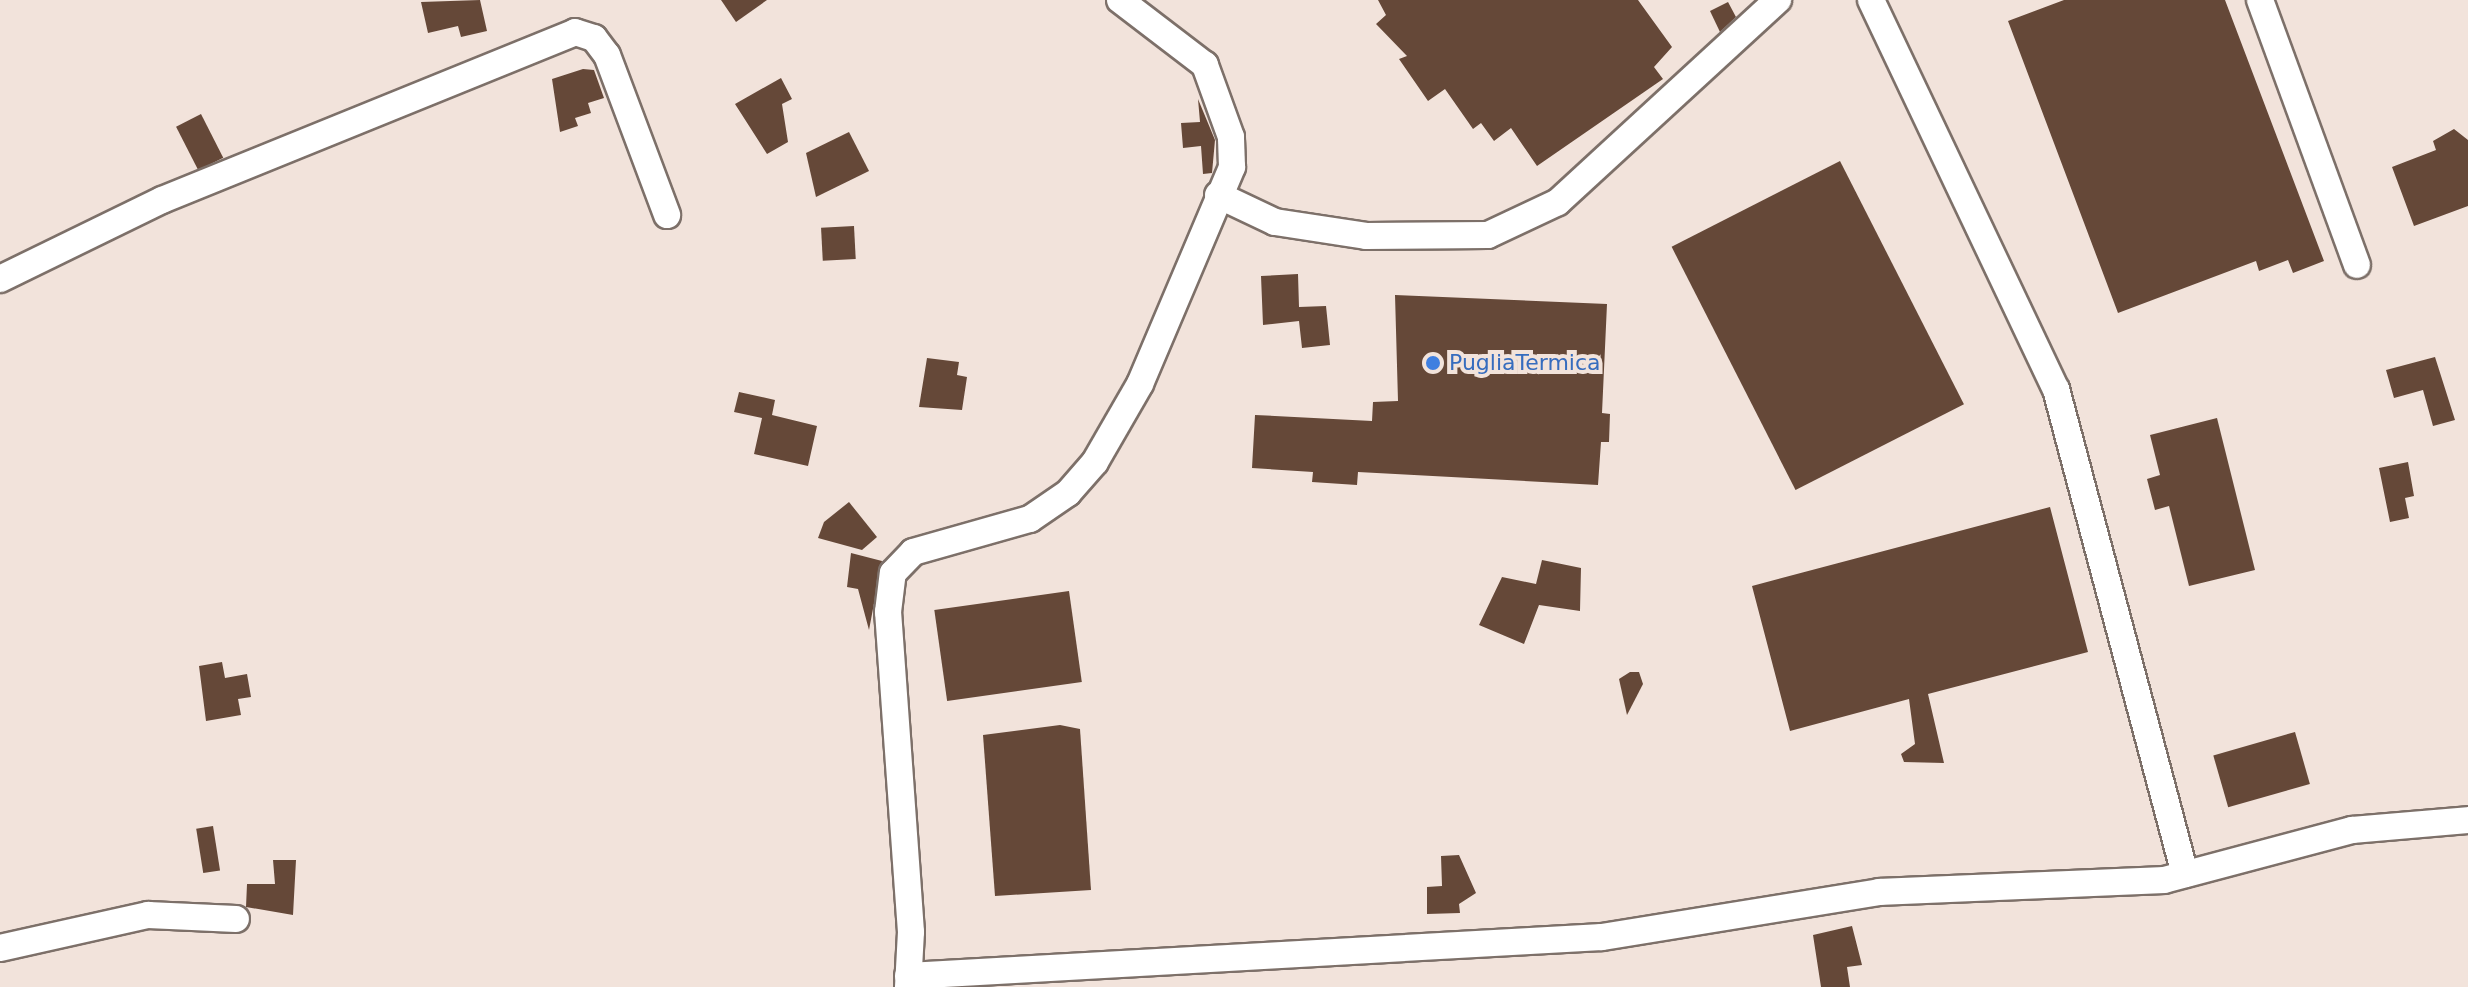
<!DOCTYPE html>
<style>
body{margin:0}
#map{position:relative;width:2468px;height:987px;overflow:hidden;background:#f2e3db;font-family:"DejaVu Sans",sans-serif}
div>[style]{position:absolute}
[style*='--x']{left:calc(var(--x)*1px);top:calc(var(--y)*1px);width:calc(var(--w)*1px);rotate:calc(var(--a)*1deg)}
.building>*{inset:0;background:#654838;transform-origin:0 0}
.roads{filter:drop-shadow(2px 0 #7d7069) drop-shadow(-2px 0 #7d7069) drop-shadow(0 2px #7d7069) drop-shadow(0 -2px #7d7069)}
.minor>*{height:26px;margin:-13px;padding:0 13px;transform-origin:13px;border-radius:13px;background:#fff}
.dots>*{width:22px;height:22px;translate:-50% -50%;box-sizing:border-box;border:4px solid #f2e3db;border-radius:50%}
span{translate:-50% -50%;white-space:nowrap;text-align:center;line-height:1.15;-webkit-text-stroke:8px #f2e3db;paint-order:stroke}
.shop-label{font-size:22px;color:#366cbe}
.left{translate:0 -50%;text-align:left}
</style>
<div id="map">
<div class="building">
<div style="clip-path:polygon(480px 0,487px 31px,461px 37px,458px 26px,428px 33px,421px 2px)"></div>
<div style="clip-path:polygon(721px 0,767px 0,736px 22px)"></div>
<div style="clip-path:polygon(1378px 0,1638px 0,1672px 47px,1654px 67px,1663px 79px,1537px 166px,1511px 128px,1494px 141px,1481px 123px,1473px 129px,1445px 89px,1428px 101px,1399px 59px,1407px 56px,1376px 24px,1386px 15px)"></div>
<div style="clip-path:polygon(2064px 0,2225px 0,2324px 261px,2293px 273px,2288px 260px,2259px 271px,2256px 261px,2118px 313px,2008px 21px)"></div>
<div style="clip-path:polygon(1728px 2px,1736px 17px,1720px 32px,1710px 11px)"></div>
<div style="clip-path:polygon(583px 69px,594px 70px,604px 98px,588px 103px,591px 113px,575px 118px,578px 126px,560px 132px,552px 79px)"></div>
<div style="clip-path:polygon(781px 78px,792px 99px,782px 104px,788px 142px,767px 154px,735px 104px)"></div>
<div style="clip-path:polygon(1198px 99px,1215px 140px,1212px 173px,1203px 174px,1201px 146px,1183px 148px,1181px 123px,1200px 122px)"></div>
<div style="left:201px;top:114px;width:49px;height:28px;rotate:63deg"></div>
<div style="clip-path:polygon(2454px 129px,2468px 140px,2468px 206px,2414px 226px,2392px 167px,2436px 150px,2433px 141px)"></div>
<div style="clip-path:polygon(849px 132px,869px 171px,816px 197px,806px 153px)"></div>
<div style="left:1840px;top:161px;width:273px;height:189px;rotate:63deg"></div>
<div style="left:854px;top:226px;width:33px;height:33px;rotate:87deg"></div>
<div style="clip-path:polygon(1298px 274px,1299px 307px,1326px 306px,1330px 345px,1302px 348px,1299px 321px,1263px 325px,1261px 276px)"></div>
<div style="clip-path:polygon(1395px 295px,1607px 304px,1602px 413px,1610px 414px,1609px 442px,1601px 442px,1598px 485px,1358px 472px,1357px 485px,1312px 482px,1313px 472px,1252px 468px,1255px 415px,1372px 421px,1373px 402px,1398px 401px)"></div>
<div style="clip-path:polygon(2435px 357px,2455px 420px,2433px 426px,2423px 390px,2394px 398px,2386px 370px)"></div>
<div style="clip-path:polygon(927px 358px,959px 362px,957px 375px,967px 377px,962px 410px,919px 407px)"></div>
<div style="clip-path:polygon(739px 392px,775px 400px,772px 415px,817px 426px,808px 466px,754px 454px,762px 418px,734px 412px)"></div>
<div style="clip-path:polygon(2217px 418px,2255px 570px,2189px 586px,2169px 506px,2155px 510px,2147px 479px,2160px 475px,2150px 435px)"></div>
<div style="clip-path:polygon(2408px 462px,2414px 496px,2405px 498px,2409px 518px,2390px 522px,2379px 468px)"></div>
<div style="clip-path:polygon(849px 502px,877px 537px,862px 550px,818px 538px,824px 522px)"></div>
<div style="clip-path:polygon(2050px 507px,2088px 652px,1928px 694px,1944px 763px,1904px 762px,1901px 754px,1915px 744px,1909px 699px,1790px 731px,1752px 586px)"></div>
<div style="clip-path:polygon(851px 553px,882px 561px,869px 630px,858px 589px,847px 587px)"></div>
<div style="clip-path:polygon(1542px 560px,1581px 568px,1580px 611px,1539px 605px,1524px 644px,1479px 625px,1502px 577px,1536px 584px)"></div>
<div style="left:1069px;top:591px;width:92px;height:136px;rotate:82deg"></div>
<div style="clip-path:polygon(222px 662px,225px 678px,247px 674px,251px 697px,238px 699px,241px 715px,206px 721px,199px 666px)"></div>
<div style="clip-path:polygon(1630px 672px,1639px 672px,1643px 684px,1627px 715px,1619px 679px)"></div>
<div style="clip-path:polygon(1060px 725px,1080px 729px,1091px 890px,995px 896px,983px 735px)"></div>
<div style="left:2295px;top:732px;width:54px;height:85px;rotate:74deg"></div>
<div style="left:213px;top:826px;width:45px;height:17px;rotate:81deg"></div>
<div style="clip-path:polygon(1459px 855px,1476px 893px,1459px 904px,1460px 913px,1427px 914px,1427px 887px,1442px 886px,1441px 856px)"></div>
<div style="clip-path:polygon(273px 860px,296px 860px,293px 915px,246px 907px,247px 884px,275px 884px)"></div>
<div style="clip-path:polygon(1852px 926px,1862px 965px,1847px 967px,1850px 987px,1821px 987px,1813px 935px)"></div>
</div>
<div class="roads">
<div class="minor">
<div style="--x:1871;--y:0;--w:431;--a:64.6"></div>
<div style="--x:2056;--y:389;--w:502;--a:75.11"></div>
<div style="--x:2260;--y:0;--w:282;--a:69.9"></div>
<div style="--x:1218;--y:195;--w:63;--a:25.3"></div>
<div style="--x:1275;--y:222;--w:92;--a:8.7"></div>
<div style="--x:1366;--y:236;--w:122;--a:-0.5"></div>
<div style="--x:1488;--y:235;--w:77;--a:-25.2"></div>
<div style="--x:1558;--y:202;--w:299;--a:-42.6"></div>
<div style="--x:0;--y:279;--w:180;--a:-26"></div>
<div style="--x:162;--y:200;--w:446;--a:-22.1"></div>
<div style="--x:575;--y:32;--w:20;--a:18"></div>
<div style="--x:594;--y:38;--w:21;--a:53"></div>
<div style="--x:607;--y:55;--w:171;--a:69.4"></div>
<div style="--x:0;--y:948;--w:152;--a:-12.6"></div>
<div style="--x:148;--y:915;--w:88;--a:2.6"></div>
<div style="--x:908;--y:976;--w:695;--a:-3.22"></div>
<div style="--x:1602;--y:937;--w:281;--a:-9.2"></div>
<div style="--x:1879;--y:892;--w:285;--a:-2.4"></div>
<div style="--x:2164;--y:880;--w:195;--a:-14.9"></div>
<div style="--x:2352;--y:830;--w:116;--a:-4.9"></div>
<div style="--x:908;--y:987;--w:55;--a:-86.9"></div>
<div style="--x:911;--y:932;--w:321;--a:-94.1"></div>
<div style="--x:888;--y:612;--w:39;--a:-83"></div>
<div style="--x:893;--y:573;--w:29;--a:-46"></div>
<div style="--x:913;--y:552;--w:122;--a:-15.8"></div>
<div style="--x:1030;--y:519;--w:46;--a:-34.4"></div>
<div style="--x:1068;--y:493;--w:41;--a:-48.9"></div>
<div style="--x:1095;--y:462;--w:90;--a:-60"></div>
<div style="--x:1140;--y:384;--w:236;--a:-67"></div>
<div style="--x:1232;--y:167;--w:30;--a:-92"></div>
<div style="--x:1231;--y:137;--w:77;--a:-109.9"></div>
<div style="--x:1205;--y:65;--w:107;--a:-142.6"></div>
</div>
</div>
<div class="dots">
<div style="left:1433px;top:363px;background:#3f7fe0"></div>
</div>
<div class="shop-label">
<span class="left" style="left:1449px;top:363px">PugliaTermica</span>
</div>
</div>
